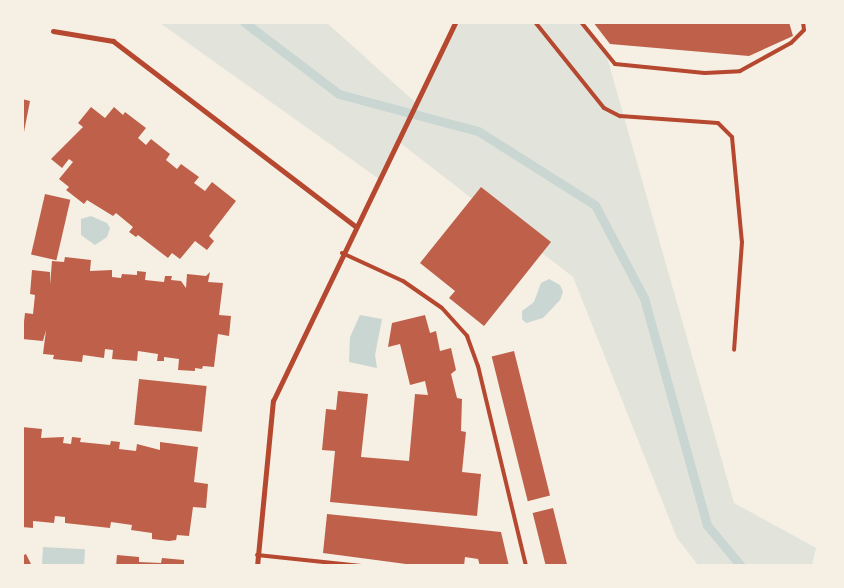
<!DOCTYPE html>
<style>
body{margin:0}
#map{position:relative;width:844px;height:588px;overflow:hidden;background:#f6efe4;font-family:Roboto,sans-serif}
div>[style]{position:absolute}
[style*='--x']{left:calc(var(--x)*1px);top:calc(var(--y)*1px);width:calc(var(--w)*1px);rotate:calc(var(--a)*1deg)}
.green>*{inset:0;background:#e2e4dc}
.water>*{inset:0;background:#c9d6d2;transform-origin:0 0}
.stream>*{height:9px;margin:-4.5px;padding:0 4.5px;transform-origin:4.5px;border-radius:4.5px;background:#c9d6d2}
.building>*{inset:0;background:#bf614a;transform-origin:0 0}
.service>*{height:4px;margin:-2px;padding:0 2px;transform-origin:2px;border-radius:2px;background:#b5482f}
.minor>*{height:5px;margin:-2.5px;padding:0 2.5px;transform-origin:2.5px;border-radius:2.5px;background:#b5482f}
span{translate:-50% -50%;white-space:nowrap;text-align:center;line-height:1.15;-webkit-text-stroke:5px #f6efe4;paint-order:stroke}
.frame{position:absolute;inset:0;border:24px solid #f6efe4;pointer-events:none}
</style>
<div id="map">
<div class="green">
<div style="clip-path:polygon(160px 23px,327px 23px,416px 103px,455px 23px,581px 23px,607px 57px,734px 503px,816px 548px,812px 565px,698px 565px,677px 538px,573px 277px,399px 142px,379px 179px)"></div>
</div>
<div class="water">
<div style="clip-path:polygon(91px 216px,107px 223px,110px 228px,107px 237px,95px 245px,81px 235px,81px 219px)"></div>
<div style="clip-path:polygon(549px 279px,560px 285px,563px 292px,560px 300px,543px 318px,526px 323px,522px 319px,522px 311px,534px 302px,541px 283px)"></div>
<div style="clip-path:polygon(360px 315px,382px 319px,375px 355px,377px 368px,349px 362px,350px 337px)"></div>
<div style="left:43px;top:547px;width:42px;height:18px;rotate:3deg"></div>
</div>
<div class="stream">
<div style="--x:244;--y:22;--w:119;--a:37.2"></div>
<div style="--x:339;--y:94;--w:144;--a:14.9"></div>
<div style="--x:478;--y:131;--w:138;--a:32.3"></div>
<div style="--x:595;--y:205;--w:105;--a:62.2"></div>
<div style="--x:644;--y:298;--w:236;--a:74.5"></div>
<div style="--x:707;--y:525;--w:53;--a:50.3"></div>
</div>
<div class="building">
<div style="clip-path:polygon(593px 22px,789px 22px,793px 36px,749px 56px,610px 44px)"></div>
<div style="clip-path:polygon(22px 99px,30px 101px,23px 137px,22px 137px)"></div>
<div style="clip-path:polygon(91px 107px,105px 118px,114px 107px,123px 115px,125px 112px,146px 128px,138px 138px,146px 145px,151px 139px,170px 154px,166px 160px,177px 169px,181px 164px,199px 177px,194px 183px,205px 191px,212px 182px,236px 201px,209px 236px,214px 241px,207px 250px,195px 241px,180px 259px,172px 253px,168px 258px,138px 235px,136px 237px,129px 232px,133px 227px,116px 213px,113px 216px,87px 200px,84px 204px,66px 190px,69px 187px,59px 179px,73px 162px,69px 159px,62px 168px,51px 159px,83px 127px,78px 123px)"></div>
<div style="clip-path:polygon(481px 187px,551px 242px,484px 326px,449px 298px,455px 291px,420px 263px)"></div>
<div style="left:45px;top:194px;width:26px;height:62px;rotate:13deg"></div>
<div style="clip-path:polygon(65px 257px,91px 260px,90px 271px,112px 270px,112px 277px,121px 278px,122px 274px,137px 275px,137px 271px,146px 272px,145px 280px,164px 282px,165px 276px,172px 276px,171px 280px,181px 281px,186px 288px,187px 274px,206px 276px,210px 272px,208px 282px,223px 283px,219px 315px,231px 316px,229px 336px,218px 334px,214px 367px,203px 366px,202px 369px,195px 368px,195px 371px,178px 370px,179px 359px,164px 357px,164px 361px,157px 361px,158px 354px,138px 351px,137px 361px,112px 359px,113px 350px,105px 349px,104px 358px,83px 355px,82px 362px,53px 359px,54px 355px,43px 354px,46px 330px,43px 341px,22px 339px,25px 313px,33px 314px,35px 295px,30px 294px,32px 270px,50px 272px,50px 285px,52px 261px,64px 262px)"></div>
<div style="clip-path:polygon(425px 315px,430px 333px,436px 331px,440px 351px,451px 348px,456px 370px,451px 374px,457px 398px,462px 399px,461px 431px,466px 432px,462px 472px,481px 474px,477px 516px,330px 502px,335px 451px,322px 450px,326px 409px,336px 410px,338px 391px,368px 394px,361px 457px,409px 461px,415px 394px,428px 395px,425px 381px,410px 385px,400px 344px,388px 347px,392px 323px)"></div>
<div style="left:514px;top:351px;width:149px;height:23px;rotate:76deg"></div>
<div style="left:139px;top:379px;width:68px;height:46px;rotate:6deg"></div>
<div style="clip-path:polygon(22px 427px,42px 429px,41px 438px,64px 437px,63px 443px,71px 444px,72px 437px,81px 438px,80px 442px,110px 445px,111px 441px,120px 442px,119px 449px,136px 451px,137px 444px,160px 450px,160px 442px,198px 447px,194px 482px,208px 484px,206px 508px,193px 507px,189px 536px,177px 535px,176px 540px,169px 541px,152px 539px,152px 533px,131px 530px,132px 525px,111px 522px,110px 528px,65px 523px,65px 517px,55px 516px,54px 523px,33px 521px,33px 528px,22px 527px)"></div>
<div style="left:553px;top:508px;width:60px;height:21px;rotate:76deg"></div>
<div style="clip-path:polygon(327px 514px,501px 532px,509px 566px,480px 566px,478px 559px,465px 557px,464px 566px,421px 566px,323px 553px)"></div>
<div style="clip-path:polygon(26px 554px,32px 566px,22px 566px,22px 556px)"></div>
<div style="clip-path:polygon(117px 555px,139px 557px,139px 562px,161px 563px,162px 558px,184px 560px,184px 566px,116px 566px)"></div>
</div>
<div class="service">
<div style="--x:535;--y:22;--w:110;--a:51.3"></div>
<div style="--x:604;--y:108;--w:18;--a:27"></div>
<div style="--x:620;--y:116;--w:98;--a:4.1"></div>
<div style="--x:718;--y:123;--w:20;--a:45"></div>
<div style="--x:732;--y:137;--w:105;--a:84.6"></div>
<div style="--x:742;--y:242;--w:108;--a:94.2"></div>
<div style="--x:581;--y:22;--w:54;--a:51"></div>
<div style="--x:615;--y:64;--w:90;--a:5.7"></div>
<div style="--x:705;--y:73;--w:35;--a:-3"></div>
<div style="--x:740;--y:71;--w:58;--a:-28.8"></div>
<div style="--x:791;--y:43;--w:18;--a:-45"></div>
<div style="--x:804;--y:30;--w:8;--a:-97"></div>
<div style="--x:342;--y:253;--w:67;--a:24.7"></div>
<div style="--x:403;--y:281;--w:47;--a:34.7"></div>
<div style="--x:442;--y:308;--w:38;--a:48"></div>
<div style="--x:467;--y:336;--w:32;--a:70"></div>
<div style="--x:478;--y:366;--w:206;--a:76.5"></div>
<div style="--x:257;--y:555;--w:105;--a:6"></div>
</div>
<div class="minor">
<div style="--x:53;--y:31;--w:61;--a:9.5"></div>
<div style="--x:113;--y:41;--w:305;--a:37.4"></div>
<div style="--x:257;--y:566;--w:166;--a:-84.5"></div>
<div style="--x:273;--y:401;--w:420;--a:-64.3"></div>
</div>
<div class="frame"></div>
</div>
